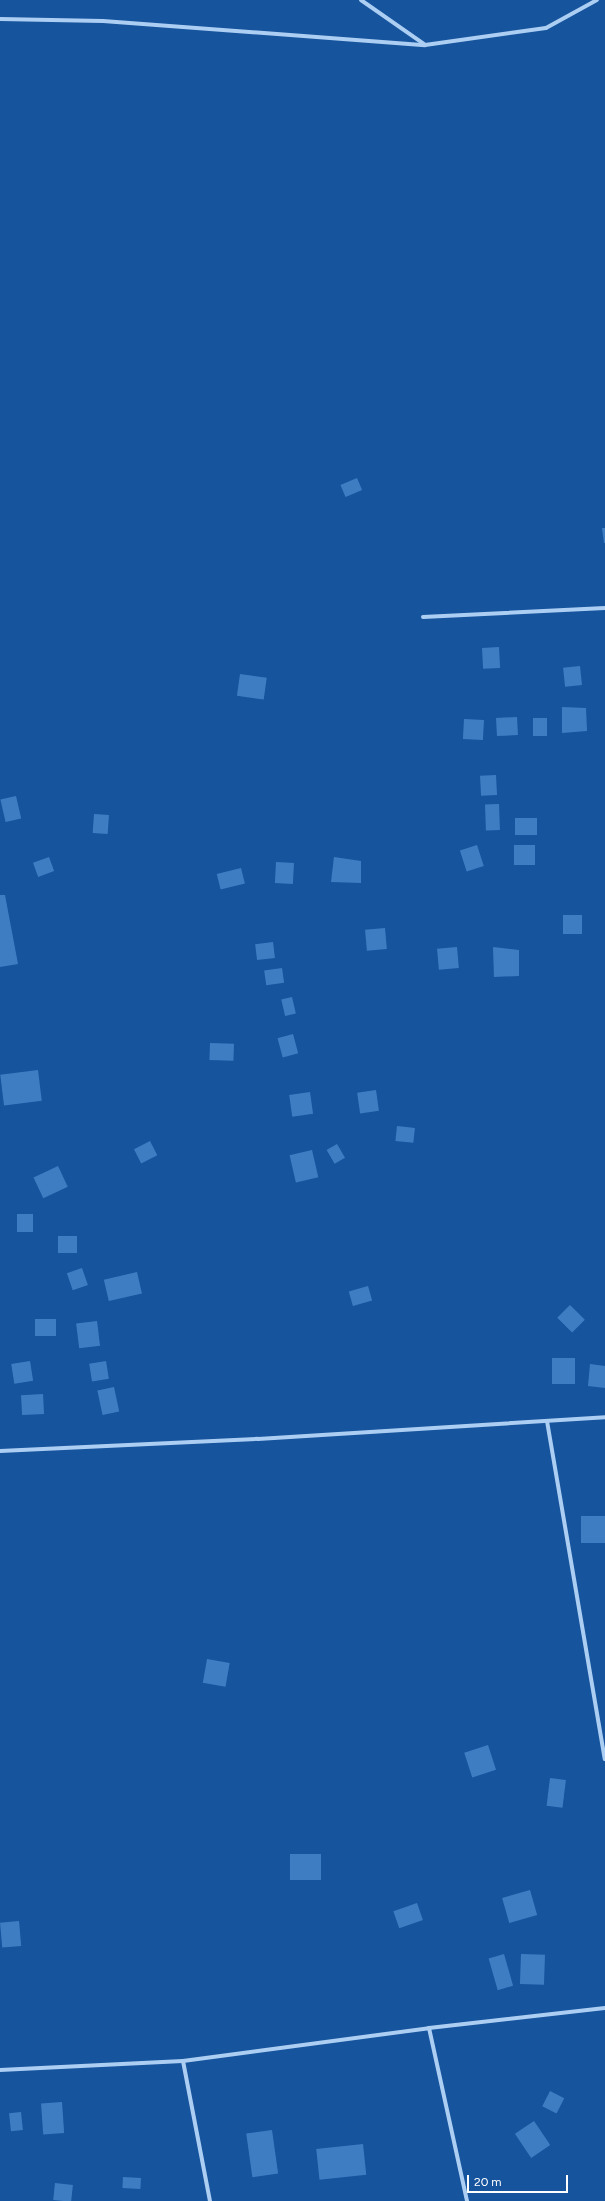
<!DOCTYPE html>
<style>
body{margin:0}
#map{position:relative;width:605px;height:2201px;overflow:hidden;background:#16549d;font-family:Figtree,sans-serif}
div>[style]{position:absolute}
[style*='--x']{left:calc(var(--x)*1px);top:calc(var(--y)*1px);width:calc(var(--w)*1px);rotate:calc(var(--a)*1deg)}
.building>*{inset:0;background:#3f7dc3;transform-origin:0 0}
.minor>*{height:4px;margin:-2px;padding:0 2px;transform-origin:2px;border-radius:2px;background:#adcef3}
span{translate:-50% -50%;white-space:nowrap;text-align:center;line-height:1.15;-webkit-text-stroke:4px #16549d;paint-order:stroke}
.scale{position:absolute;left:467px;top:2175px;width:101px;height:18px;box-sizing:border-box;border:2px solid #fff;border-top:0;padding-left:5px;font-size:12px;line-height:14px;white-space:nowrap;color:#fff;-webkit-text-stroke:3px #16549d;paint-order:stroke}
</style>
<div id="map">
<div class="building">
<div style="left:357px;top:478px;width:13px;height:18px;rotate:67deg"></div>
<div style="clip-path:polygon(602px 528px,605px 528px,605px 543px,604px 543px)"></div>
<div style="left:499px;top:647px;width:21px;height:17px;rotate:87deg"></div>
<div style="left:580px;top:666px;width:19px;height:17px;rotate:84deg"></div>
<div style="left:240px;top:674px;width:27px;height:22px;rotate:8deg"></div>
<div style="clip-path:polygon(562px 707px,586px 708px,587px 731px,562px 733px)"></div>
<div style="left:517px;top:717px;width:18px;height:21px;rotate:87deg"></div>
<div style="left:533px;top:718px;width:14px;height:18px"></div>
<div style="left:464px;top:719px;width:20px;height:20px;rotate:3deg"></div>
<div style="left:496px;top:775px;width:20px;height:16px;rotate:87deg"></div>
<div style="left:16px;top:796px;width:23px;height:16px;rotate:77deg"></div>
<div style="left:499px;top:804px;width:26px;height:14px;rotate:88deg"></div>
<div style="left:94px;top:814px;width:15px;height:19px;rotate:4deg"></div>
<div style="left:537px;top:818px;width:17px;height:22px;rotate:90deg"></div>
<div style="left:477px;top:845px;width:22px;height:18px;rotate:72deg"></div>
<div style="left:535px;top:845px;width:20px;height:21px;rotate:90deg"></div>
<div style="left:49px;top:857px;width:15px;height:17px;rotate:70deg"></div>
<div style="clip-path:polygon(334px 857px,361px 861px,361px 883px,331px 882px)"></div>
<div style="left:276px;top:862px;width:18px;height:21px;rotate:3deg"></div>
<div style="left:241px;top:868px;width:16px;height:25px;rotate:76deg"></div>
<div style="clip-path:polygon(0 895px,5px 895px,18px 964px,0 967px)"></div>
<div style="left:563px;top:915px;width:19px;height:19px"></div>
<div style="left:385px;top:928px;width:21px;height:20px;rotate:85deg"></div>
<div style="left:273px;top:942px;width:16px;height:18px;rotate:83deg"></div>
<div style="left:457px;top:947px;width:21px;height:20px;rotate:85deg"></div>
<div style="clip-path:polygon(493px 947px,519px 950px,519px 976px,494px 977px)"></div>
<div style="left:282px;top:968px;width:15px;height:18px;rotate:82deg"></div>
<div style="left:292px;top:997px;width:17px;height:11px;rotate:77deg"></div>
<div style="left:293px;top:1034px;width:20px;height:16px;rotate:75deg"></div>
<div style="left:210px;top:1043px;width:24px;height:17px;rotate:2deg"></div>
<div style="left:38px;top:1070px;width:31px;height:38px;rotate:83deg"></div>
<div style="left:376px;top:1090px;width:21px;height:19px;rotate:82deg"></div>
<div style="left:310px;top:1092px;width:22px;height:21px;rotate:82deg"></div>
<div style="left:397px;top:1126px;width:18px;height:15px;rotate:6deg"></div>
<div style="left:150px;top:1141px;width:16px;height:18px;rotate:63deg"></div>
<div style="left:337px;top:1144px;width:16px;height:12px;rotate:60deg"></div>
<div style="left:312px;top:1150px;width:28px;height:23px;rotate:77deg"></div>
<div style="left:58px;top:1166px;width:23px;height:27px;rotate:65deg"></div>
<div style="left:17px;top:1214px;width:16px;height:18px"></div>
<div style="left:58px;top:1236px;width:19px;height:17px"></div>
<div style="left:82px;top:1268px;width:18px;height:16px;rotate:71deg"></div>
<div style="left:137px;top:1272px;width:22px;height:34px;rotate:77deg"></div>
<div style="left:368px;top:1286px;width:15px;height:20px;rotate:74deg"></div>
<div style="left:570px;top:1305px;width:21px;height:18px;rotate:45deg"></div>
<div style="left:35px;top:1319px;width:21px;height:17px"></div>
<div style="left:97px;top:1321px;width:25px;height:21px;rotate:83deg"></div>
<div style="left:552px;top:1358px;width:23px;height:26px"></div>
<div style="left:30px;top:1361px;width:20px;height:19px;rotate:81deg"></div>
<div style="left:106px;top:1361px;width:18px;height:17px;rotate:81deg"></div>
<div style="clip-path:polygon(590px 1364px,605px 1366px,605px 1388px,588px 1386px)"></div>
<div style="left:114px;top:1387px;width:25px;height:17px;rotate:78deg"></div>
<div style="left:43px;top:1394px;width:20px;height:22px;rotate:87deg"></div>
<div style="left:605px;top:1516px;width:27px;height:24px;rotate:90deg"></div>
<div style="left:207px;top:1659px;width:23px;height:24px;rotate:10deg"></div>
<div style="left:488px;top:1745px;width:26px;height:25px;rotate:72deg"></div>
<div style="left:550px;top:1778px;width:16px;height:28px;rotate:7deg"></div>
<div style="left:290px;top:1854px;width:31px;height:26px"></div>
<div style="left:530px;top:1890px;width:26px;height:29px;rotate:74deg"></div>
<div style="left:417px;top:1903px;width:18px;height:25px;rotate:71deg"></div>
<div style="left:19px;top:1921px;width:25px;height:19px;rotate:85deg"></div>
<div style="left:504px;top:1954px;width:33px;height:16px;rotate:74deg"></div>
<div style="left:521px;top:1954px;width:24px;height:30px;rotate:2deg"></div>
<div style="left:550px;top:2091px;width:16px;height:17px;rotate:27deg"></div>
<div style="left:62px;top:2102px;width:31px;height:21px;rotate:86deg"></div>
<div style="left:21px;top:2112px;width:18px;height:12px;rotate:84deg"></div>
<div style="left:534px;top:2121px;width:29px;height:23px;rotate:56deg"></div>
<div style="left:272px;top:2130px;width:44px;height:26px;rotate:82deg"></div>
<div style="left:363px;top:2144px;width:31px;height:47px;rotate:84deg"></div>
<div style="left:123px;top:2177px;width:18px;height:11px;rotate:3deg"></div>
<div style="left:55px;top:2183px;width:18px;height:17px;rotate:6deg"></div>
</div>
<div class="minor">
<div style="--x:361;--y:0;--w:77;--a:34.9"></div>
<div style="--x:0;--y:19;--w:103;--a:1.1"></div>
<div style="--x:103;--y:21;--w:323;--a:4.3"></div>
<div style="--x:425;--y:45;--w:122;--a:-8"></div>
<div style="--x:546;--y:28;--w:58;--a:-28.8"></div>
<div style="--x:423;--y:617;--w:182;--a:-2.8"></div>
<div style="--x:547;--y:1421;--w:343;--a:80.3"></div>
<div style="--x:0;--y:1451;--w:258;--a:-2.7"></div>
<div style="--x:258;--y:1439;--w:348;--a:-3.6"></div>
<div style="--x:429;--y:2028;--w:177;--a:77.6"></div>
<div style="--x:183;--y:2061;--w:143;--a:79.1"></div>
<div style="--x:0;--y:2070;--w:183;--a:-2.8"></div>
<div style="--x:183;--y:2061;--w:248;--a:-7.6"></div>
<div style="--x:429;--y:2028;--w:177;--a:-6.5"></div>
</div>
<div class="scale">20 m</div>
</div>
